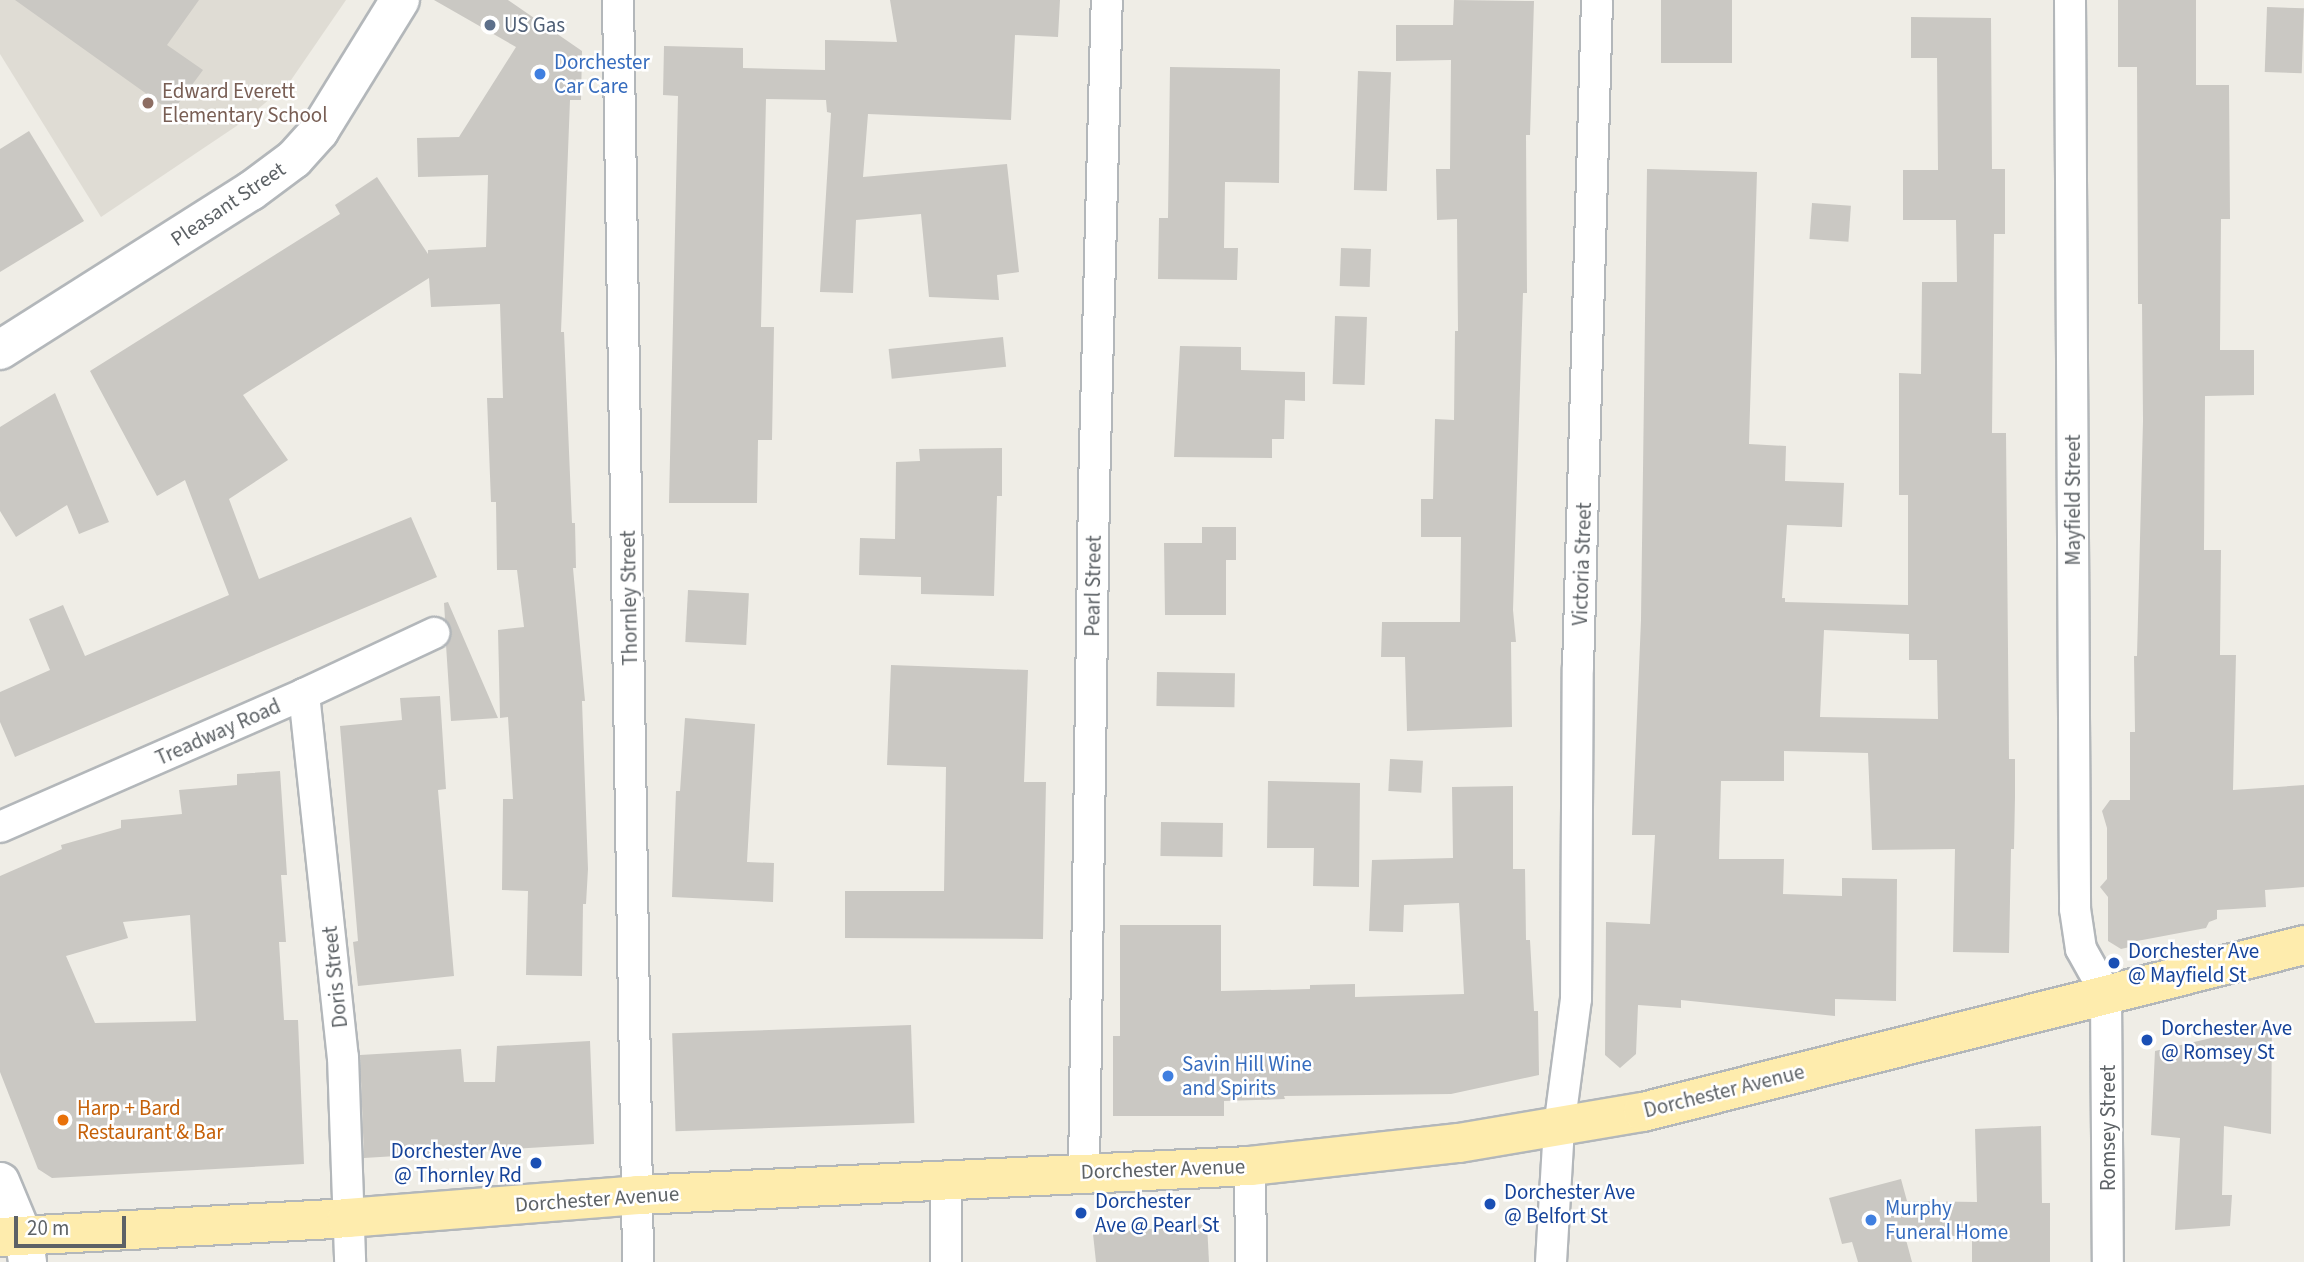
<!DOCTYPE html>
<style>
body{margin:0}
#map{position:relative;width:2304px;height:1262px;overflow:hidden;background:#efede6;font-family:"Source Sans 3",sans-serif}
div>[style]{position:absolute}
[style*='--x']{left:calc(var(--x)*1px);top:calc(var(--y)*1px);width:calc(var(--w)*1px);rotate:calc(var(--a)*1deg)}
.education>*{inset:0;background:#dfdcd4}
.building>*{inset:0;background:#cac8c3;transform-origin:0 0}
.roads{filter:drop-shadow(2px 0 #b3b7ba) drop-shadow(-2px 0 #b3b7ba) drop-shadow(0 2px #b3b7ba) drop-shadow(0 -2px #b3b7ba)}
.minor>*{height:30px;margin:-15px;padding:0 15px;transform-origin:15px;border-radius:15px;background:#fff}
.tertiary>*{height:37px;margin:-18.5px;padding:0 18.5px;transform-origin:18.5px;border-radius:18.5px;background:#fff}
.secondary>*{height:38px;margin:-19px;padding:0 19px;transform-origin:19px;border-radius:19px;background:#fff}
.primary>*{height:38px;margin:-19px;padding:0 19px;transform-origin:19px;border-radius:19px;background:#feecad}
.dots>*{width:19px;height:19px;translate:-50% -50%;box-sizing:border-box;border:4px solid #fff;border-radius:50%}
span{translate:-50% -50%;white-space:nowrap;text-align:center;line-height:1.15;-webkit-text-stroke:5px #fff;paint-order:stroke}
.service-label{font-size:21px;color:#4e5e75}
.left{translate:0 -50%;text-align:left}
.shop-label{font-size:21px;color:#366cbe}
.education-label{font-size:21px;color:#785e54}
.street-label{font-size:21px;color:#5d6266}
.transit-label{font-size:21px;color:#164399}
.right{translate:-100% -50%;text-align:right}
.food-label{font-size:21px;color:#c56008}
.scale{position:absolute;left:14px;top:1216px;width:112px;height:32px;box-sizing:border-box;border:4px solid #5d6266;border-top:0;padding-left:9px;font-size:21px;line-height:24px;white-space:nowrap;color:#5d6266;-webkit-text-stroke:5px #fff;paint-order:stroke}
</style>
<div id="map">
<div class="education">
<div style="clip-path:polygon(0 0,346px 0,289px 83px,241px 123px,101px 217px,0 54px)"></div>
</div>
<div class="building">
<div style="clip-path:polygon(15px 0,199px 0,167px 45px,203px 70px,172px 112px)"></div>
<div style="clip-path:polygon(434px 0,508px 0,582px 51px,581px 100px,570px 100px,561px 332px,564px 332px,572px 523px,575px 523px,576px 568px,573px 568px,585px 701px,582px 701px,588px 869px,586px 904px,583px 904px,582px 976px,526px 975px,528px 891px,502px 890px,503px 799px,513px 799px,508px 717px,500px 718px,498px 630px,524px 627px,517px 570px,497px 570px,496px 502px,491px 502px,487px 398px,503px 398px,500px 304px,431px 307px,429px 278px,243px 395px,288px 460px,229px 499px,259px 579px,411px 517px,437px 577px,15px 757px,0 722px,0 692px,50px 670px,29px 619px,63px 605px,85px 656px,229px 595px,185px 480px,157px 496px,90px 371px,340px 214px,335px 205px,377px 177px,428px 254px,428px 250px,486px 247px,488px 175px,418px 177px,417px 138px,459px 137px,516px 47px)"></div>
<div style="clip-path:polygon(890px 0,1060px 0,1058px 37px,1015px 35px,1011px 120px,868px 114px,863px 177px,1007px 164px,1019px 272px,997px 275px,999px 300px,929px 297px,921px 214px,856px 220px,853px 293px,820px 292px,831px 113px,827px 112px,826px 100px,766px 99px,761px 327px,774px 327px,772px 440px,758px 440px,757px 503px,669px 503px,678px 96px,663px 95px,664px 46px,743px 48px,743px 68px,825px 70px,825px 40px,897px 42px)"></div>
<div style="clip-path:polygon(1454px 0,1534px 1px,1530px 135px,1526px 135px,1527px 293px,1523px 293px,1513px 610px,1516px 642px,1511px 642px,1512px 727px,1407px 731px,1405px 657px,1381px 657px,1382px 622px,1460px 622px,1461px 537px,1421px 537px,1421px 499px,1433px 499px,1435px 419px,1454px 420px,1455px 331px,1458px 331px,1457px 219px,1437px 220px,1436px 169px,1450px 169px,1451px 60px,1396px 61px,1396px 25px,1453px 25px)"></div>
<div style="left:1661px;top:0;width:71px;height:63px"></div>
<div style="clip-path:polygon(2118px 0,2196px 0,2196px 85px,2229px 85px,2230px 219px,2221px 219px,2220px 350px,2254px 350px,2254px 395px,2205px 396px,2204px 550px,2221px 550px,2220px 655px,2236px 655px,2233px 790px,2304px 785px,2304px 887px,2265px 890px,2266px 907px,2217px 910px,2217px 919px,2209px 922px,2206px 928px,2137px 941px,2134px 946px,2121px 949px,2108px 941px,2108px 897px,2100px 887px,2107px 879px,2107px 828px,2102px 811px,2110px 800px,2130px 800px,2130px 732px,2135px 732px,2134px 656px,2137px 656px,2143px 421px,2142px 304px,2138px 304px,2137px 67px,2118px 67px)"></div>
<div style="left:2267px;top:7px;width:37px;height:65px;rotate:2deg"></div>
<div style="clip-path:polygon(evenodd,1911px 17px,1991px 18px,1992px 169px,2005px 169px,2005px 234px,1994px 234px,1992px 433px,2006px 433px,2009px 759px,2015px 759px,2015px 797px,2014px 849px,2011px 849px,2009px 953px,1953px 952px,1955px 849px,1872px 850px,1868px 753px,1784px 751px,1784px 781px,1721px 781px,1719px 859px,1784px 859px,1783px 894px,1842px 896px,1842px 878px,1897px 879px,1896px 1001px,1835px 999px,1835px 1016px,1681px 1000px,1681px 1008px,1638px 1005px,1636px 1054px,1620px 1068px,1605px 1055px,1606px 922px,1650px 924px,1655px 835px,1632px 835px,1641px 620px,1647px 169px,1757px 172px,1749px 444px,1786px 446px,1785px 481px,1844px 483px,1842px 527px,1787px 525px,1782px 598px,1785px 598px,1785px 602px,1908px 605px,1908px 495px,1899px 495px,1899px 373px,1921px 374px,1922px 282px,1957px 282px,1956px 220px,1903px 220px,1903px 170px,1938px 170px,1937px 58px,1911px 58px,1911px 17px,1824px 630px,1909px 634px,1909px 660px,1937px 660px,1938px 719px,1820px 717px,1824px 630px)"></div>
<div style="clip-path:polygon(1170px 67px,1280px 69px,1279px 183px,1225px 182px,1224px 248px,1238px 248px,1237px 280px,1158px 279px,1159px 218px,1168px 218px)"></div>
<div style="left:1358px;top:71px;width:33px;height:119px;rotate:2deg"></div>
<div style="clip-path:polygon(29px 131px,84px 221px,0 272px,0 149px)"></div>
<div style="left:1812px;top:203px;width:39px;height:36px;rotate:4deg"></div>
<div style="left:1341px;top:248px;width:30px;height:38px;rotate:2deg"></div>
<div style="left:1335px;top:316px;width:32px;height:68px;rotate:2deg"></div>
<div style="left:1003px;top:337px;width:30px;height:115px;rotate:84deg"></div>
<div style="clip-path:polygon(1180px 346px,1241px 347px,1241px 370px,1305px 372px,1305px 401px,1285px 400px,1284px 439px,1272px 439px,1272px 458px,1174px 457px)"></div>
<div style="clip-path:polygon(55px 393px,109px 522px,79px 534px,67px 505px,16px 537px,0 511px,0 427px)"></div>
<div style="clip-path:polygon(1002px 448px,1002px 496px,997px 496px,994px 596px,921px 594px,921px 577px,859px 575px,860px 538px,895px 539px,896px 462px,920px 461px,919px 449px)"></div>
<div style="clip-path:polygon(1202px 527px,1236px 527px,1236px 560px,1226px 560px,1226px 615px,1165px 615px,1164px 543px,1202px 543px)"></div>
<div style="left:688px;top:590px;width:61px;height:52px;rotate:3deg"></div>
<div style="clip-path:polygon(448px 602px,498px 718px,451px 721px,446px 645px,451px 634px,445px 619px,444px 603px)"></div>
<div style="clip-path:polygon(891px 665px,1028px 670px,1024px 782px,1046px 782px,1043px 939px,845px 938px,845px 891px,944px 891px,946px 767px,887px 765px)"></div>
<div style="left:1157px;top:672px;width:78px;height:34px;rotate:1deg"></div>
<div style="clip-path:polygon(440px 696px,446px 789px,438px 790px,454px 976px,358px 986px,353px 942px,358px 941px,340px 726px,402px 720px,400px 698px)"></div>
<div style="clip-path:polygon(685px 718px,755px 724px,747px 862px,774px 863px,773px 902px,672px 897px,676px 791px,680px 791px)"></div>
<div style="left:1390px;top:759px;width:33px;height:32px;rotate:3deg"></div>
<div style="clip-path:polygon(evenodd,280px 771px,287px 875px,281px 875px,286px 942px,279px 942px,284px 1020px,298px 1020px,304px 1164px,52px 1178px,38px 1169px,0 1072px,0 876px,62px 849px,61px 845px,121px 828px,121px 820px,182px 814px,179px 790px,237px 785px,237px 774px,280px 771px,190px 915px,196px 1021px,95px 1023px,66px 956px,128px 938px,123px 922px,190px 915px)"></div>
<div style="clip-path:polygon(1268px 781px,1360px 783px,1359px 887px,1313px 886px,1314px 848px,1267px 848px)"></div>
<div style="clip-path:polygon(1513px 786px,1513px 869px,1525px 869px,1526px 940px,1530px 940px,1534px 1011px,1538px 1011px,1539px 1075px,1451px 1094px,1284px 1096px,1285px 1099px,1224px 1101px,1224px 1116px,1113px 1116px,1113px 1036px,1120px 1036px,1120px 925px,1221px 925px,1221px 991px,1310px 989px,1310px 985px,1355px 984px,1355px 997px,1464px 994px,1459px 903px,1404px 905px,1403px 932px,1369px 931px,1372px 860px,1453px 858px,1452px 787px)"></div>
<div style="left:1161px;top:822px;width:62px;height:34px;rotate:1deg"></div>
<div style="clip-path:polygon(2272px 1024px,2271px 1134px,2224px 1126px,2222px 1195px,2232px 1195px,2230px 1226px,2175px 1230px,2180px 1138px,2151px 1135px,2155px 1051px)"></div>
<div style="left:911px;top:1025px;width:98px;height:239px;rotate:88deg"></div>
<div style="clip-path:polygon(590px 1041px,594px 1144px,364px 1158px,360px 1055px,461px 1049px,464px 1082px,495px 1082px,497px 1046px)"></div>
<div style="clip-path:polygon(2041px 1126px,2042px 1203px,2050px 1203px,2050px 1262px,1972px 1262px,1972px 1236px,1905px 1236px,1912px 1262px,1858px 1262px,1852px 1242px,1842px 1244px,1829px 1198px,1901px 1179px,1907px 1201px,1977px 1202px,1975px 1129px)"></div>
<div style="clip-path:polygon(1207px 1224px,1209px 1262px,1096px 1262px,1093px 1234px)"></div>
</div>
<div class="roads">
<div class="minor">
<div style="--x:618;--y:0;--w:1262;--a:89.09"></div>
<div style="--x:2070;--y:0;--w:909;--a:89.68"></div>
<div style="--x:2075;--y:909;--w:40;--a:81.5"></div>
<div style="--x:2081;--y:949;--w:51;--a:60.9"></div>
<div style="--x:2106;--y:994;--w:268;--a:89.6"></div>
<div style="--x:304;--y:694;--w:365;--a:83.9"></div>
<div style="--x:343;--y:1057;--w:205;--a:88"></div>
<div style="--x:0;--y:827;--w:332;--a:-23.6"></div>
<div style="--x:304;--y:694;--w:144;--a:-25.1"></div>
<div style="--x:1250;--y:1166;--w:96;--a:89.4"></div>
<div style="--x:1084;--y:1171;--w:683;--a:-89.16"></div>
<div style="--x:1094;--y:488;--w:488;--a:-88.5"></div>
<div style="--x:946;--y:1262;--w:82;--a:-90"></div>
<div style="--x:1551;--y:1262;--w:134;--a:-86.6"></div>
<div style="--x:1559;--y:1128;--w:130;--a:-82.5"></div>
<div style="--x:1576;--y:999;--w:331;--a:-89.7"></div>
<div style="--x:1578;--y:668;--w:668;--a:-88.37"></div>
</div>
<div class="tertiary">
<div style="--x:0;--y:1181;--w:60;--a:67.3"></div>
<div style="--x:23;--y:1236;--w:26;--a:81"></div>
</div>
<div class="secondary">
<div style="--x:0;--y:350;--w:297;--a:-32.4"></div>
<div style="--x:251;--y:191;--w:54;--a:-36.7"></div>
<div style="--x:294;--y:159;--w:38;--a:-48"></div>
<div style="--x:319;--y:131;--w:154;--a:-58.3"></div>
</div>
<div class="primary">
<div style="--x:0;--y:1237;--w:348;--a:-3.1"></div>
<div style="--x:347;--y:1218;--w:292;--a:-4.5"></div>
<div style="--x:638;--y:1195;--w:613;--a:-2.71"></div>
<div style="--x:1250;--y:1166;--w:210;--a:-6.3"></div>
<div style="--x:1459;--y:1143;--w:187;--a:-9.6"></div>
<div style="--x:1643;--y:1112;--w:682;--a:-14.18"></div>
</div>
</div>
<div class="dots">
<div style="left:490px;top:25px;background:#5c6f8a"></div>
<div style="left:540px;top:74px;background:#3f7fe0"></div>
<div style="left:148px;top:103px;background:#8d6e63"></div>
<div style="left:2114px;top:963px;background:#1a4fb4"></div>
<div style="left:2147px;top:1040px;background:#1a4fb4"></div>
<div style="left:1168px;top:1076px;background:#3f7fe0"></div>
<div style="left:63px;top:1120px;background:#e8710a"></div>
<div style="left:536px;top:1163px;background:#1a4fb4"></div>
<div style="left:1490px;top:1204px;background:#1a4fb4"></div>
<div style="left:1081px;top:1213px;background:#1a4fb4"></div>
<div style="left:1871px;top:1220px;background:#3f7fe0"></div>
</div>
<div class="service-label">
<span class="left" style="left:504px;top:25px">US Gas</span>
</div>
<div class="shop-label">
<span class="left" style="left:554px;top:74px">Dorchester<br>Car Care</span>
<span class="left" style="left:1182px;top:1076px">Savin Hill Wine<br>and Spirits</span>
<span class="left" style="left:1885px;top:1220px">Murphy<br>Funeral Home</span>
</div>
<div class="education-label">
<span class="left" style="left:162px;top:103px">Edward Everett<br>Elementary School</span>
</div>
<div class="street-label">
<span style="left:228px;top:204px;rotate:-34deg">Pleasant Street</span>
<span style="left:2073px;top:500px;rotate:-90deg">Mayfield Street</span>
<span style="left:1582px;top:564px;rotate:-88deg">Victoria Street</span>
<span style="left:1093px;top:586px;rotate:-89deg">Pearl Street</span>
<span style="left:629px;top:598px;rotate:-91deg">Thornley Street</span>
<span style="left:218px;top:732px;rotate:-24deg">Treadway Road</span>
<span style="left:335px;top:977px;rotate:-96deg">Doris Street</span>
<span style="left:1724px;top:1091px;rotate:-14deg">Dorchester Avenue</span>
<span style="left:2108px;top:1128px;rotate:-90deg">Romsey Street</span>
<span style="left:1163px;top:1169px;rotate:-2deg">Dorchester Avenue</span>
<span style="left:597px;top:1199px;rotate:-4deg">Dorchester Avenue</span>
</div>
<div class="transit-label">
<span class="left" style="left:2128px;top:963px">Dorchester Ave<br>@ Mayfield St</span>
<span class="left" style="left:2161px;top:1040px">Dorchester Ave<br>@ Romsey St</span>
<span class="right" style="left:522px;top:1163px">Dorchester Ave<br>@ Thornley Rd</span>
<span class="left" style="left:1504px;top:1204px">Dorchester Ave<br>@ Belfort St</span>
<span class="left" style="left:1095px;top:1213px">Dorchester<br>Ave @ Pearl St</span>
</div>
<div class="food-label">
<span class="left" style="left:77px;top:1120px">Harp + Bard<br>Restaurant &amp; Bar</span>
</div>
<div class="scale">20 m</div>
</div>
